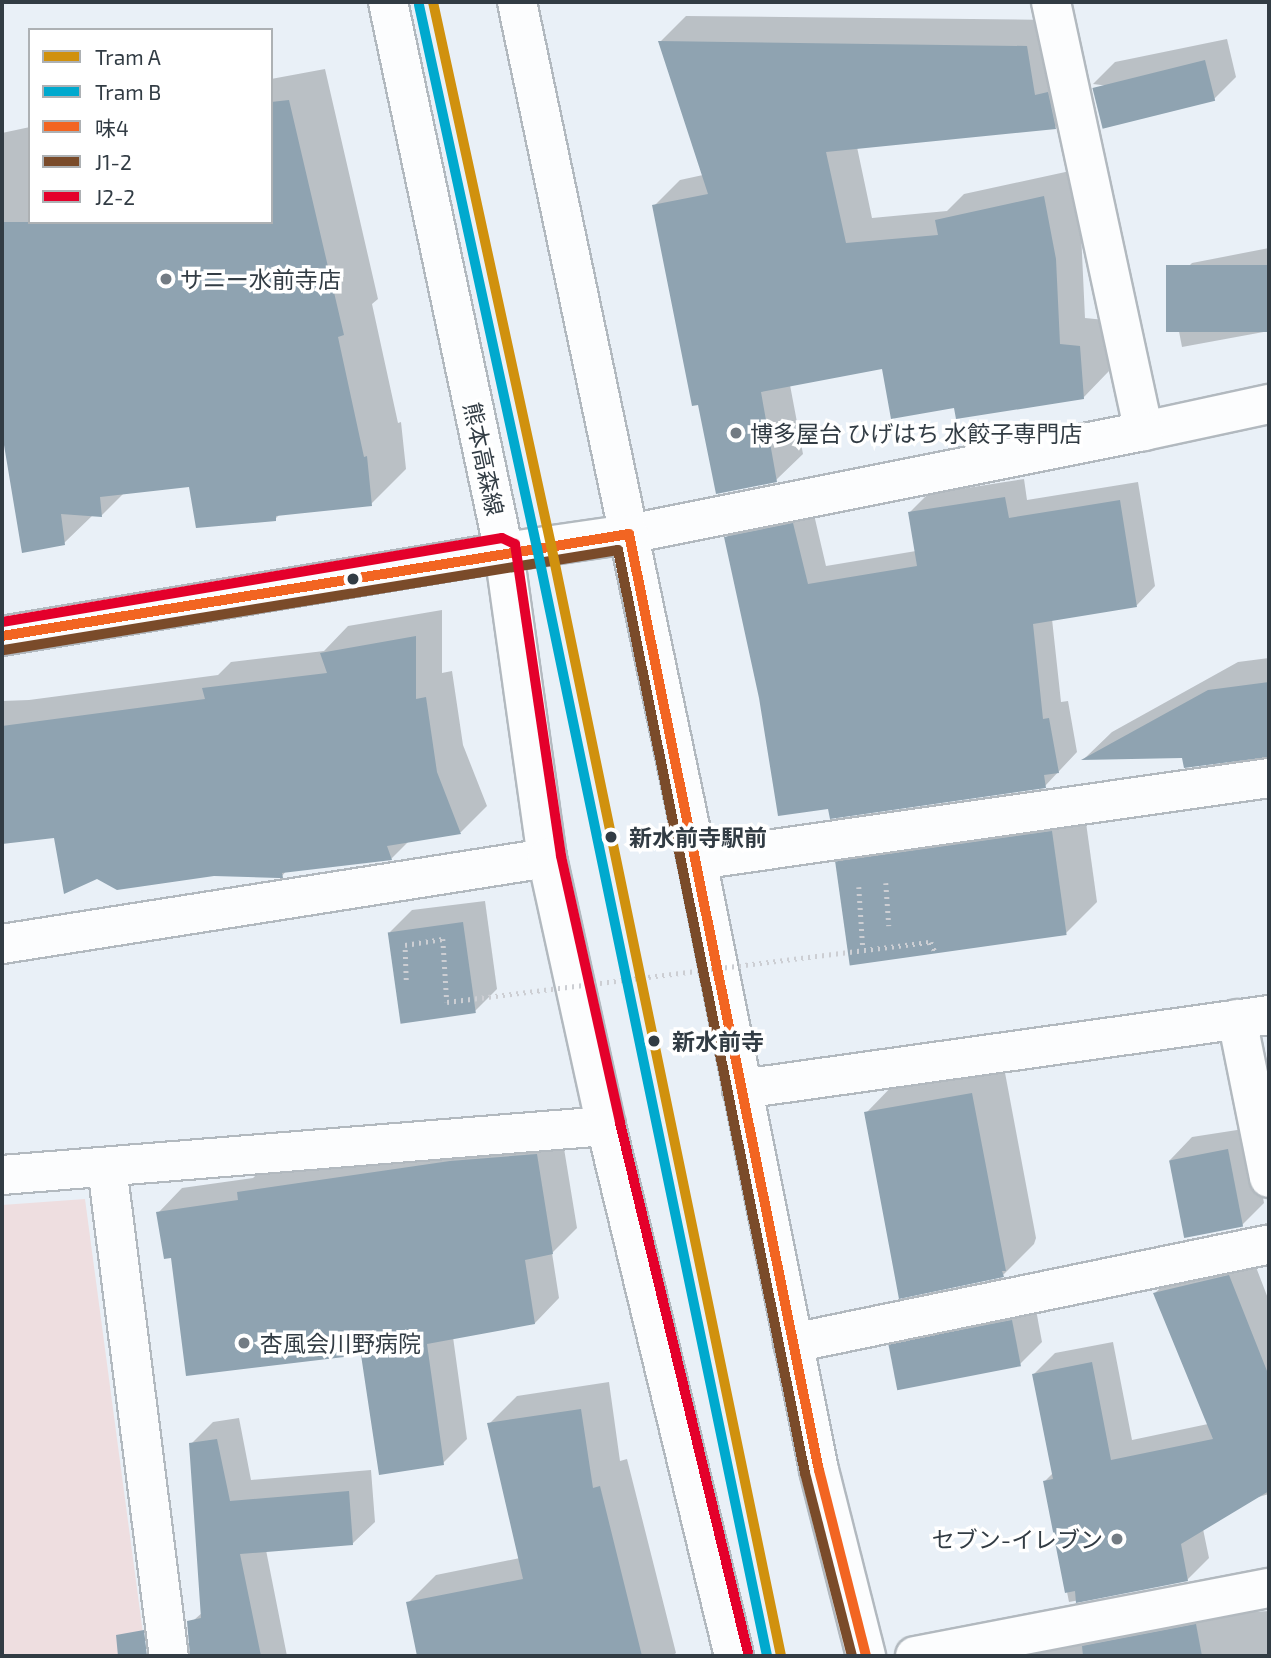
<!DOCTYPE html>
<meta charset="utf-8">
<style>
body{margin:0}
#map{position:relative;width:1271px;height:1658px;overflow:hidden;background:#e9f0f7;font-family:"Exo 2","Noto Sans JP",sans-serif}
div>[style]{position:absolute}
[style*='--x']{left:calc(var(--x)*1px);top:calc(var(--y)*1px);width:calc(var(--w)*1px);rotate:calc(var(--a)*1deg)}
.green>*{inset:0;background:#eedee0}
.shadow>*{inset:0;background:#0003}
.building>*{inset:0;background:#8fa3b1;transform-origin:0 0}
.path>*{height:4.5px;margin-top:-2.25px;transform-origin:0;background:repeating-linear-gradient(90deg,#ccced3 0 2px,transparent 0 7px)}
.roads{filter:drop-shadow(2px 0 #b2b9bf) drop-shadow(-2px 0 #b2b9bf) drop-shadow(0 2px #b2b9bf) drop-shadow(0 -2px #b2b9bf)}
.minor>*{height:38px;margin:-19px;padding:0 19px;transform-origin:19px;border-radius:19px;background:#fcfdfe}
.major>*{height:38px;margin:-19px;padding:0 19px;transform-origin:19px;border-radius:19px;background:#fcfdfe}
.path-bridge>*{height:4.5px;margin-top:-2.25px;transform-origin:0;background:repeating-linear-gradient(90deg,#ccced3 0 2px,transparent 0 7px)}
.bus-1>*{height:10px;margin:-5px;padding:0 5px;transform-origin:5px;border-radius:5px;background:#f26522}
.bus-2>*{height:10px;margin:-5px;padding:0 5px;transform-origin:5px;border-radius:5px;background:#7a4b2a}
.bus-3>*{height:10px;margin:-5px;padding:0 5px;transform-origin:5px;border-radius:5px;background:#e4002b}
.tram-1>*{height:10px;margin:-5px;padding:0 5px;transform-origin:5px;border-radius:5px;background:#d0910e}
.tram-2>*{height:10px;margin:-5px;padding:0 5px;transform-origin:5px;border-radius:5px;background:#00a9ce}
.dots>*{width:19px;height:19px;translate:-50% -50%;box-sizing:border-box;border:4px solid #fff;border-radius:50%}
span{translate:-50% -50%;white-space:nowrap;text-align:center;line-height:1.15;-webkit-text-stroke:7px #fff;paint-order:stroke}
.poi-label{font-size:23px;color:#323c44}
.left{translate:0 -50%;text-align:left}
.right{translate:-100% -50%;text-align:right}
.street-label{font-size:23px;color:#323c44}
.stop-label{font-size:23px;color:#323c44;font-weight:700}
.frame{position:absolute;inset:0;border:4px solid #323c44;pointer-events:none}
.legend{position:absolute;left:28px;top:28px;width:245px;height:196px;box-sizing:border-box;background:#fff;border:2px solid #adb1b4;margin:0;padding:9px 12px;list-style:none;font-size:21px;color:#323c44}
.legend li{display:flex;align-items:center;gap:14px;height:35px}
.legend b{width:35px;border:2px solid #adb1b4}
</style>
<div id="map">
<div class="green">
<div style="clip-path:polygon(85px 1199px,146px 1656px,2px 1656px,2px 1205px)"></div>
</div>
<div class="shadow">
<div style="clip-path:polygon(686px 16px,1053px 20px,1082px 101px,1055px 127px,857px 147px,872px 218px,947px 211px,964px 194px,1070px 171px,1081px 232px,1085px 318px,1105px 320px,1109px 371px,1083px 398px,955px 406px,883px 367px,790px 385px,803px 454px,776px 480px,700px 403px,654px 206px,680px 180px,703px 175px,660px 42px)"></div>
<div style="clip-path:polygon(1227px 39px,1236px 77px,1214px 99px,1093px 84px,1115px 62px)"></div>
<div style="clip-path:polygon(325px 69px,378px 299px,372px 304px,398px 423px,401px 422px,406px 469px,371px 504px,280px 514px,275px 519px,190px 485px,124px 493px,101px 516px,93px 515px,64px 543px,2px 426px,2px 133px,30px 127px,30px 222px,271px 222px,271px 79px)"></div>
<div style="clip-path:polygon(1269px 248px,1269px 331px,1182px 347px,1170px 285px,1192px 263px)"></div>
<div style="clip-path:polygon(1024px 479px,1027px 500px,1138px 482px,1155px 586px,1137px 605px,1052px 619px,1061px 702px,1068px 701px,1077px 752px,1045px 786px,830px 807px,761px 698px,726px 538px,745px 519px,812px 506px,826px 566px,916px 551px,909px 513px,928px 494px)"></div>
<div style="clip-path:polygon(442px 610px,442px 673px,452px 671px,463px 745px,487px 806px,461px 832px,409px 841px,391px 859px,287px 870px,282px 876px,214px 874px,55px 836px,2px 843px,2px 701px,29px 700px,218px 675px,231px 662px,324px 651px,348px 626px)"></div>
<div style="clip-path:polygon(1269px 658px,1269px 757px,1185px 766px,1183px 756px,1085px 758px,1112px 732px,1238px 662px)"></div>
<div style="clip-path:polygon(1083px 801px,1097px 902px,1066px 933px,837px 863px,869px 831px)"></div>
<div style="clip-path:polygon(485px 901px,497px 989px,475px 1011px,390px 932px,412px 910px)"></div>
<div style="clip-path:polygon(1003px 1062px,1036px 1238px,1034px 1244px,1003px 1275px,866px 1113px,897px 1081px)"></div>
<div style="clip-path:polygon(1250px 1128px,1264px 1203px,1242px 1225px,1170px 1160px,1192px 1137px)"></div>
<div style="clip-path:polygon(561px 1130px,577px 1228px,552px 1253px,559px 1298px,535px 1323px,453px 1337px,467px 1439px,443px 1463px,363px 1353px,173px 1256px,158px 1213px,182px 1188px,253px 1178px,263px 1168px)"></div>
<div style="clip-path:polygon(1251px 1254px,1269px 1301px,1269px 1494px,1255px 1498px,1203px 1529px,1209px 1558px,1187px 1580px,1069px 1602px,1045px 1481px,1053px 1473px,1033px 1375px,1055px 1353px,1113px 1342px,1132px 1440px,1208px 1424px,1155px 1293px,1177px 1272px)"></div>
<div style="clip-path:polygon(1034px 1299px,1042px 1342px,1020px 1364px,891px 1346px,913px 1324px)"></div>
<div style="clip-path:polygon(609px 1382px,620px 1461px,627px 1459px,676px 1653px,672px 1656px,419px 1656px,408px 1603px,436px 1575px,520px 1558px,489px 1424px,517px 1396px)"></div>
<div style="clip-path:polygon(239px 1418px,251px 1480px,371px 1470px,375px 1522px,352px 1544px,266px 1550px,287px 1656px,202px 1656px,194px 1620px,203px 1612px,191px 1444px,213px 1422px)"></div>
<div style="clip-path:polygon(1269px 1611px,1269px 1656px,1006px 1656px,1219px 1614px)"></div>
</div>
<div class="building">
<div style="clip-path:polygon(658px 41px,1027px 46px,1035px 95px,1048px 92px,1056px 129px,826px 152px,846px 243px,938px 235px,935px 220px,1044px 196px,1056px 259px,1060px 344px,1080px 346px,1084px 399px,956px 419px,954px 408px,891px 419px,882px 369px,761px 392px,777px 482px,716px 494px,698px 405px,692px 406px,652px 205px,708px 194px)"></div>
<div style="left:1205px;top:60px;width:42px;height:116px;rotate:76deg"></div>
<div style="clip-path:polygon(289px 100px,344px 335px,338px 337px,364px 457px,367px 456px,372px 506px,276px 516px,276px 521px,196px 528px,189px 487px,100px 497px,102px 517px,61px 514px,65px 545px,22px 553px,2px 433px,2px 222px,271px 222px,271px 102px)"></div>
<div style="left:1269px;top:265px;width:67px;height:103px;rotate:90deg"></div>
<div style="clip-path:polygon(1005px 497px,1009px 518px,1120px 500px,1137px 607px,1033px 624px,1043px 719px,1049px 718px,1059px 773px,1044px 775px,1046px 788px,830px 819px,828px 809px,778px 816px,759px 698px,724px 537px,793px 523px,808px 584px,917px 566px,908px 512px)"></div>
<div style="clip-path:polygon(416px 636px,416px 699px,426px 697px,437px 772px,461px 834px,387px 846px,392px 860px,282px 873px,283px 878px,279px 878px,214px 876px,117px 890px,97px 879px,64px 894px,54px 838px,2px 844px,2px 726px,205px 699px,202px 688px,327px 673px,320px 653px)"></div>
<div style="clip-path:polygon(1269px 682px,1269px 757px,1184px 768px,1182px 758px,1081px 760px,1208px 690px)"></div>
<div style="left:1052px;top:831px;width:105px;height:219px;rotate:82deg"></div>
<div style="left:463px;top:922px;width:92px;height:76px;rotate:82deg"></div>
<div style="clip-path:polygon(972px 1093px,1006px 1271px,1002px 1271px,1004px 1277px,899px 1299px,864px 1112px)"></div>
<div style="left:1228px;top:1149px;width:79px;height:60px;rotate:79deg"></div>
<div style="clip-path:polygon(537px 1154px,553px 1254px,525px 1260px,535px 1324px,427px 1344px,444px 1465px,379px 1475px,361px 1355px,186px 1376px,171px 1258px,164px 1259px,156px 1212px,238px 1200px,237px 1192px,450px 1161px)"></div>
<div style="clip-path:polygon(1229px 1275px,1269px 1376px,1269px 1491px,1181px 1544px,1188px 1581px,1076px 1603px,1075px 1591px,1065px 1593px,1043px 1481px,1053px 1479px,1032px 1374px,1092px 1362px,1111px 1460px,1213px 1439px,1153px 1293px)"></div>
<div style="left:1012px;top:1320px;width:47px;height:126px;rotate:79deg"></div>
<div style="clip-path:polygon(581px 1409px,593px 1488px,600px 1486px,642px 1656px,417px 1656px,406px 1602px,523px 1579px,487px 1423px)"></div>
<div style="clip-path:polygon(217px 1439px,230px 1501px,349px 1491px,353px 1545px,240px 1554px,261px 1656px,190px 1656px,187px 1621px,201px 1618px,189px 1443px)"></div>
<div style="clip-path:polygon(1196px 1624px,1202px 1656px,1083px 1656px,1082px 1646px)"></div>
<div style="clip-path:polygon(144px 1630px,147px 1656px,118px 1656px,116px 1635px)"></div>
</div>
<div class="path">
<div style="--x:886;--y:883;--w:43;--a:86"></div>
<div style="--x:859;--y:887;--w:62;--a:86.3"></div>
<div style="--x:406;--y:980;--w:35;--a:-92"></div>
<div style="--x:405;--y:945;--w:38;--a:-9"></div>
<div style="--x:443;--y:939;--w:63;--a:86.4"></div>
</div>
<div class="roads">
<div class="minor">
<div style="--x:1051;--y:2;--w:439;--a:77.8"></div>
<div style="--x:1144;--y:431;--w:128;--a:-12.2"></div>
<div style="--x:629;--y:534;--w:525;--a:-11.31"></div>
<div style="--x:697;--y:860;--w:578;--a:-8.16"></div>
<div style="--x:2;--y:944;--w:552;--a:-8.97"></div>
<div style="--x:1237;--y:1019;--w:162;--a:78.6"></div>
<div style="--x:742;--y:1089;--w:532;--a:-7.99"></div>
<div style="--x:107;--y:1167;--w:493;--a:82.8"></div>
<div style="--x:2;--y:1175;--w:606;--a:-4.64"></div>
<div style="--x:793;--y:1343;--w:486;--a:-11.7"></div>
<div style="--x:915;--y:1656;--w:360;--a:-10.9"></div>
</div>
<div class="major">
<div style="--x:388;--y:2;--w:562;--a:78.09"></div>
<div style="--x:504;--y:552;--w:309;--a:82"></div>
<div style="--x:547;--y:858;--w:274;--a:77.6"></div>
<div style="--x:606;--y:1126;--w:545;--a:76.42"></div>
<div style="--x:517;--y:2;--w:877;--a:78.15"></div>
<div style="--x:697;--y:860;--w:622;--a:78.69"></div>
<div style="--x:819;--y:1470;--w:192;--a:75.8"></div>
<div style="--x:2;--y:636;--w:509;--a:-9.5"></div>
<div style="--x:504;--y:552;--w:126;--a:-8.2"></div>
</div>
</div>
<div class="path-bridge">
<div style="--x:447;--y:1002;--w:488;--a:-7.1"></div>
<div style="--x:931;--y:942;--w:11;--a:68"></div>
</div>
<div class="bus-1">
<div style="--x:2;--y:636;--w:635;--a:-9.24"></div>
<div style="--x:629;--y:534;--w:955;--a:78.53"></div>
<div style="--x:819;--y:1470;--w:192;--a:75.8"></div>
</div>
<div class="bus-2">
<div style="--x:4;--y:650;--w:622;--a:-9.25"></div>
<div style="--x:618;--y:550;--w:942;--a:78.55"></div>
<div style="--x:805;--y:1473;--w:189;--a:75.6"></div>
</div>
<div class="bus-3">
<div style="--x:2;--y:622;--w:507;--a:-9.54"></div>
<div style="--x:502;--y:538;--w:14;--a:25"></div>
<div style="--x:515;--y:544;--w:315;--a:81.6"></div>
<div style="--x:561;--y:856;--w:273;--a:77.5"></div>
<div style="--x:620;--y:1123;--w:545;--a:76.42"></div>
</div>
<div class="tram-1">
<div style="--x:433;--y:2;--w:556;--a:77.74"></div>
<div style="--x:551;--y:545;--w:1135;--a:78.3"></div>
</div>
<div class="tram-2">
<div style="--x:419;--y:5;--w:556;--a:77.74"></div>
<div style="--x:537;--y:548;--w:1132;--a:78.27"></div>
</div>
<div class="dots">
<div style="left:166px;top:279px;background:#727b83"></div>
<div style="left:736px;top:433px;background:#727b83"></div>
<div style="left:353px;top:579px;background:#323c44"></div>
<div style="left:611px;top:837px;background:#323c44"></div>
<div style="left:654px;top:1041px;background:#323c44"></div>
<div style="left:244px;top:1343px;background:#727b83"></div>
<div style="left:1117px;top:1539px;background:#727b83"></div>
</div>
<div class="poi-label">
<span class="left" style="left:180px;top:279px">サニー水前寺店</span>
<span class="left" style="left:750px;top:433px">博多屋台 ひげはち 水餃子専門店</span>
<span class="left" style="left:260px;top:1343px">杏風会川野病院</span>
<span class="right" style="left:1103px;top:1539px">セブン-イレブン</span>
</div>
<div class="street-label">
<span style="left:484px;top:459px;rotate:78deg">熊本高森線</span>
</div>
<div class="stop-label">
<span class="left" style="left:629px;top:837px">新水前寺駅前</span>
<span class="left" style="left:672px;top:1041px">新水前寺</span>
</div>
<div class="frame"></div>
<ul class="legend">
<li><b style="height:9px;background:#d0910e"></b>Tram A</li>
<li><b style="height:9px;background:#00a9ce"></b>Tram B</li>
<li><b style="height:9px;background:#f26522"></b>味4</li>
<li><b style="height:9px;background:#7a4b2a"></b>J1-2</li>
<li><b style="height:9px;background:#e4002b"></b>J2-2</li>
</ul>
</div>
